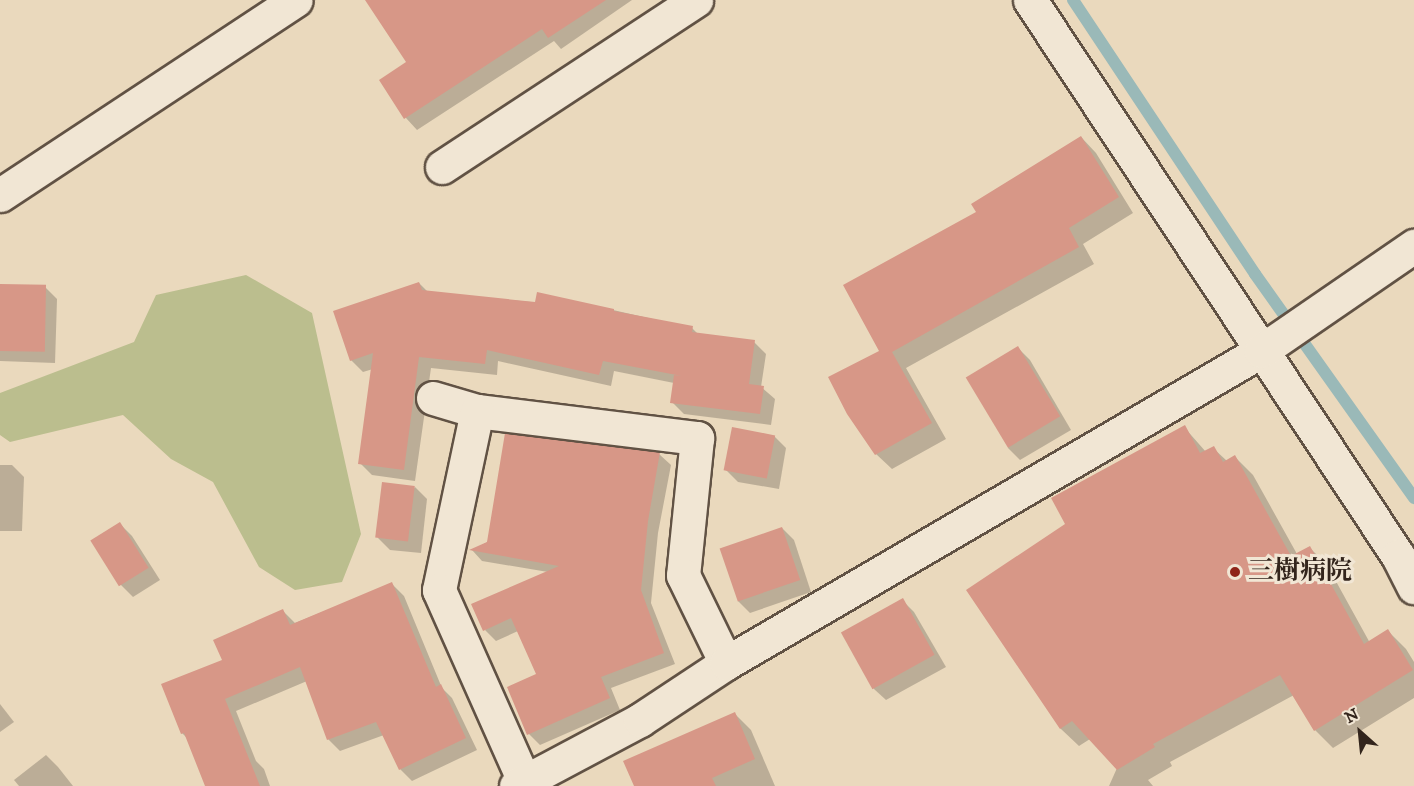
<!DOCTYPE html>
<meta charset="utf-8">
<style>
body{margin:0}
#map{position:relative;width:1414px;height:786px;overflow:hidden;background:#ead9bd;font-family:"IM FELL DW Pica","Noto Serif JP",serif}
div>[style]{position:absolute}
[style*='--x']{left:calc(var(--x)*1px);top:calc(var(--y)*1px);width:calc(var(--w)*1px);rotate:calc(var(--a)*1deg)}
.green>*{inset:0;background:#bbbe8e}
.shadow>*{inset:0;background:#0003}
.stream>*{height:12px;margin:-6px;padding:0 6px;transform-origin:6px;border-radius:6px;background:#9ab9b8}
.building>*{inset:0;background:#d79787;transform-origin:0 0}
.roads{filter:drop-shadow(2px 0 #615244) drop-shadow(-2px 0 #615244) drop-shadow(0 2px #615244) drop-shadow(0 -2px #615244)}
.minor>*{height:33px;margin:-16.5px;padding:0 16.5px;transform-origin:16.5px;border-radius:16.5px;background:#f1e6d4}
.dots>*{width:16px;height:16px;translate:-50% -50%;box-sizing:border-box;border:3px solid #f1e6d4;border-radius:50%}
span{translate:-50% -50%;white-space:nowrap;text-align:center;line-height:1.15;-webkit-text-stroke:6px #f1e6d4;paint-order:stroke}
.poi-label{font-size:26px;color:#33251c;font-weight:700}
.left{translate:0 -50%;text-align:left}
.north{position:absolute;left:1330px;top:702px;width:60px;height:60px;-webkit-text-stroke:4px #f1e6d4;paint-order:stroke;rotate:333deg;font-size:16px;font-weight:700;line-height:24px;text-align:center;color:#33251c}
.north::after{content:'';display:block;margin:auto;width:21px;height:27px;background:#33251c;clip-path:polygon(50% 0,100% 100%,50% 72%,0 100%)}
</style>
<div id="map">
<div class="green">
<div style="clip-path:polygon(246px 275px,312px 313px,361px 534px,342px 582px,295px 590px,259px 567px,213px 482px,171px 459px,123px 415px,10px 442px,0 435px,0 393px,134px 342px,156px 295px)"></div>
</div>
<div class="shadow">
<div style="clip-path:polygon(367px 0,632px 0,561px 49px,554px 41px,417px 130px,406px 118px,408px 63px)"></div>
<div style="clip-path:polygon(1081px 137px,1096px 153px,1133px 213px,1083px 244px,1094px 264px,906px 368px,946px 439px,892px 469px,876px 454px,881px 352px,979px 212px)"></div>
<div style="clip-path:polygon(419px 283px,428px 292px,613px 310px,692px 328px,699px 335px,754px 342px,766px 354px,761px 387px,775px 399px,771px 425px,684px 414px,672px 402px,674px 383px,614px 371px,611px 386px,498px 361px,497px 375px,431px 368px,415px 481px,372px 475px,360px 463px,373px 369px,363px 372px,351px 360px)"></div>
<div style="clip-path:polygon(0 285px,45px 287px,57px 299px,55px 363px,0 361px)"></div>
<div style="clip-path:polygon(1018px 348px,1030px 360px,1071px 430px,1020px 460px,1008px 448px)"></div>
<div style="clip-path:polygon(1184px 427px,1206px 452px,1213px 448px,1227px 461px,1235px 457px,1253px 475px,1297px 554px,1309px 547px,1327px 565px,1370px 643px,1388px 631px,1406px 649px,1414px 662px,1414px 698px,1333px 748px,1315px 730px,1294px 695px,1170px 762px,1172px 766px,1148px 780px,1153px 786px,1109px 786px,1117px 768px,1090px 739px,1079px 746px,1061px 729px,968px 590px,1067px 524px)"></div>
<div style="clip-path:polygon(774px 436px,786px 448px,779px 489px,738px 482px,726px 470px)"></div>
<div style="clip-path:polygon(659px 454px,671px 465px,658px 533px,651px 603px,675px 664px,611px 688px,620px 710px,540px 745px,529px 734px,538px 675px,518px 631px,496px 641px,485px 630px,548px 572px,482px 561px,472px 550px)"></div>
<div style="clip-path:polygon(0 465px,12px 465px,24px 477px,22px 531px,0 531px)"></div>
<div style="clip-path:polygon(415px 487px,427px 499px,421px 553px,390px 550px,378px 538px)"></div>
<div style="clip-path:polygon(120px 524px,132px 536px,160px 580px,133px 597px,121px 585px)"></div>
<div style="clip-path:polygon(782px 528px,794px 540px,811px 592px,750px 613px,738px 601px)"></div>
<div style="clip-path:polygon(392px 584px,404px 596px,442px 688px,452px 698px,477px 750px,412px 781px,400px 769px,384px 735px,340px 751px,328px 739px,307px 681px,236px 711px,256px 761px,264px 769px,270px 786px,208px 786px,189px 740px,182px 733px,224px 660px,283px 611px,295px 623px)"></div>
<div style="clip-path:polygon(902px 600px,914px 612px,946px 667px,886px 700px,874px 689px,843px 633px)"></div>
<div style="clip-path:polygon(0 704px,14px 722px,0 732px)"></div>
<div style="clip-path:polygon(735px 714px,751px 730px,775px 786px,635px 786px)"></div>
<div style="clip-path:polygon(46px 755px,58px 767px,73px 786px,19px 786px,14px 780px)"></div>
</div>
<div class="stream">
<div style="--x:1073;--y:0;--w:329;--a:56.4"></div>
<div style="--x:1255;--y:274;--w:275;--a:54.6"></div>
</div>
<div class="building">
<div style="clip-path:polygon(365px 0,606px 0,548px 38px,542px 29px,404px 119px,379px 80px,406px 62px)"></div>
<div style="clip-path:polygon(1081px 136px,1119px 197px,1069px 228px,1079px 247px,892px 352px,932px 423px,875px 455px,847px 414px,828px 377px,879px 351px,843px 285px,976px 212px,971px 204px)"></div>
<div style="clip-path:polygon(419px 282px,422px 290px,535px 302px,537px 292px,614px 309px,614px 311px,693px 326px,692px 332px,755px 340px,749px 384px,764px 386px,760px 414px,670px 403px,674px 375px,682px 376px,603px 361px,599px 375px,487px 350px,485px 364px,419px 357px,404px 470px,358px 464px,373px 353px,350px 361px,333px 311px)"></div>
<div style="left:0;top:284px;width:46px;height:67px;rotate:1deg"></div>
<div style="left:1018px;top:346px;width:82px;height:61px;rotate:59deg"></div>
<div style="clip-path:polygon(1185px 425px,1200px 453px,1214px 446px,1223px 462px,1235px 455px,1291px 556px,1310px 546px,1364px 644px,1388px 629px,1413px 670px,1314px 731px,1280px 675px,1153px 744px,1155px 747px,1117px 770px,1072px 721px,1060px 729px,966px 590px,1065px 524px,1051px 498px)"></div>
<div style="left:732px;top:427px;width:44px;height:44px;rotate:11deg"></div>
<div style="clip-path:polygon(505px 433px,660px 452px,648px 521px,641px 590px,664px 653px,601px 677px,610px 698px,527px 735px,507px 687px,536px 674px,511px 618px,483px 631px,471px 604px,559px 566px,469px 550px,487px 542px)"></div>
<div style="left:382px;top:482px;width:33px;height:56px;rotate:7deg"></div>
<div style="left:120px;top:522px;width:54px;height:35px;rotate:58deg"></div>
<div style="left:782px;top:527px;width:56px;height:66px;rotate:71deg"></div>
<div style="clip-path:polygon(392px 582px,436px 687px,441px 684px,466px 738px,399px 770px,376px 722px,327px 740px,300px 667px,225px 699px,260px 786px,205px 786px,184px 733px,181px 734px,161px 684px,222px 660px,213px 640px,283px 609px,290px 625px)"></div>
<div style="left:903px;top:598px;width:65px;height:71px;rotate:61deg"></div>
<div style="clip-path:polygon(735px 712px,755px 759px,712px 778px,716px 786px,634px 786px,623px 761px)"></div>
</div>
<div class="roads">
<div class="minor">
<div style="--x:1030;--y:0;--w:667;--a:56.5"></div>
<div style="--x:1398;--y:556;--w:35;--a:63"></div>
<div style="--x:442;--y:167;--w:304;--a:-33.3"></div>
<div style="--x:0;--y:195;--w:354;--a:-33.4"></div>
<div style="--x:433;--y:398;--w:46;--a:16.5"></div>
<div style="--x:477;--y:411;--w:222;--a:7"></div>
<div style="--x:697;--y:438;--w:138;--a:95.8"></div>
<div style="--x:683;--y:575;--w:98;--a:64"></div>
<div style="--x:477;--y:411;--w:183;--a:102"></div>
<div style="--x:439;--y:590;--w:209;--a:66"></div>
<div style="--x:516;--y:786;--w:140;--a:-28"></div>
<div style="--x:640;--y:720;--w:103;--a:-33.5"></div>
<div style="--x:726;--y:663;--w:619;--a:-30.25"></div>
<div style="--x:1261;--y:351;--w:186;--a:-34.5"></div>
</div>
</div>
<div class="dots">
<div style="left:1235px;top:572px;background:#8f2418"></div>
</div>
<div class="poi-label">
<span class="left" style="left:1248px;top:572px">三樹病院</span>
</div>
<div class="north">N</div>
</div>
